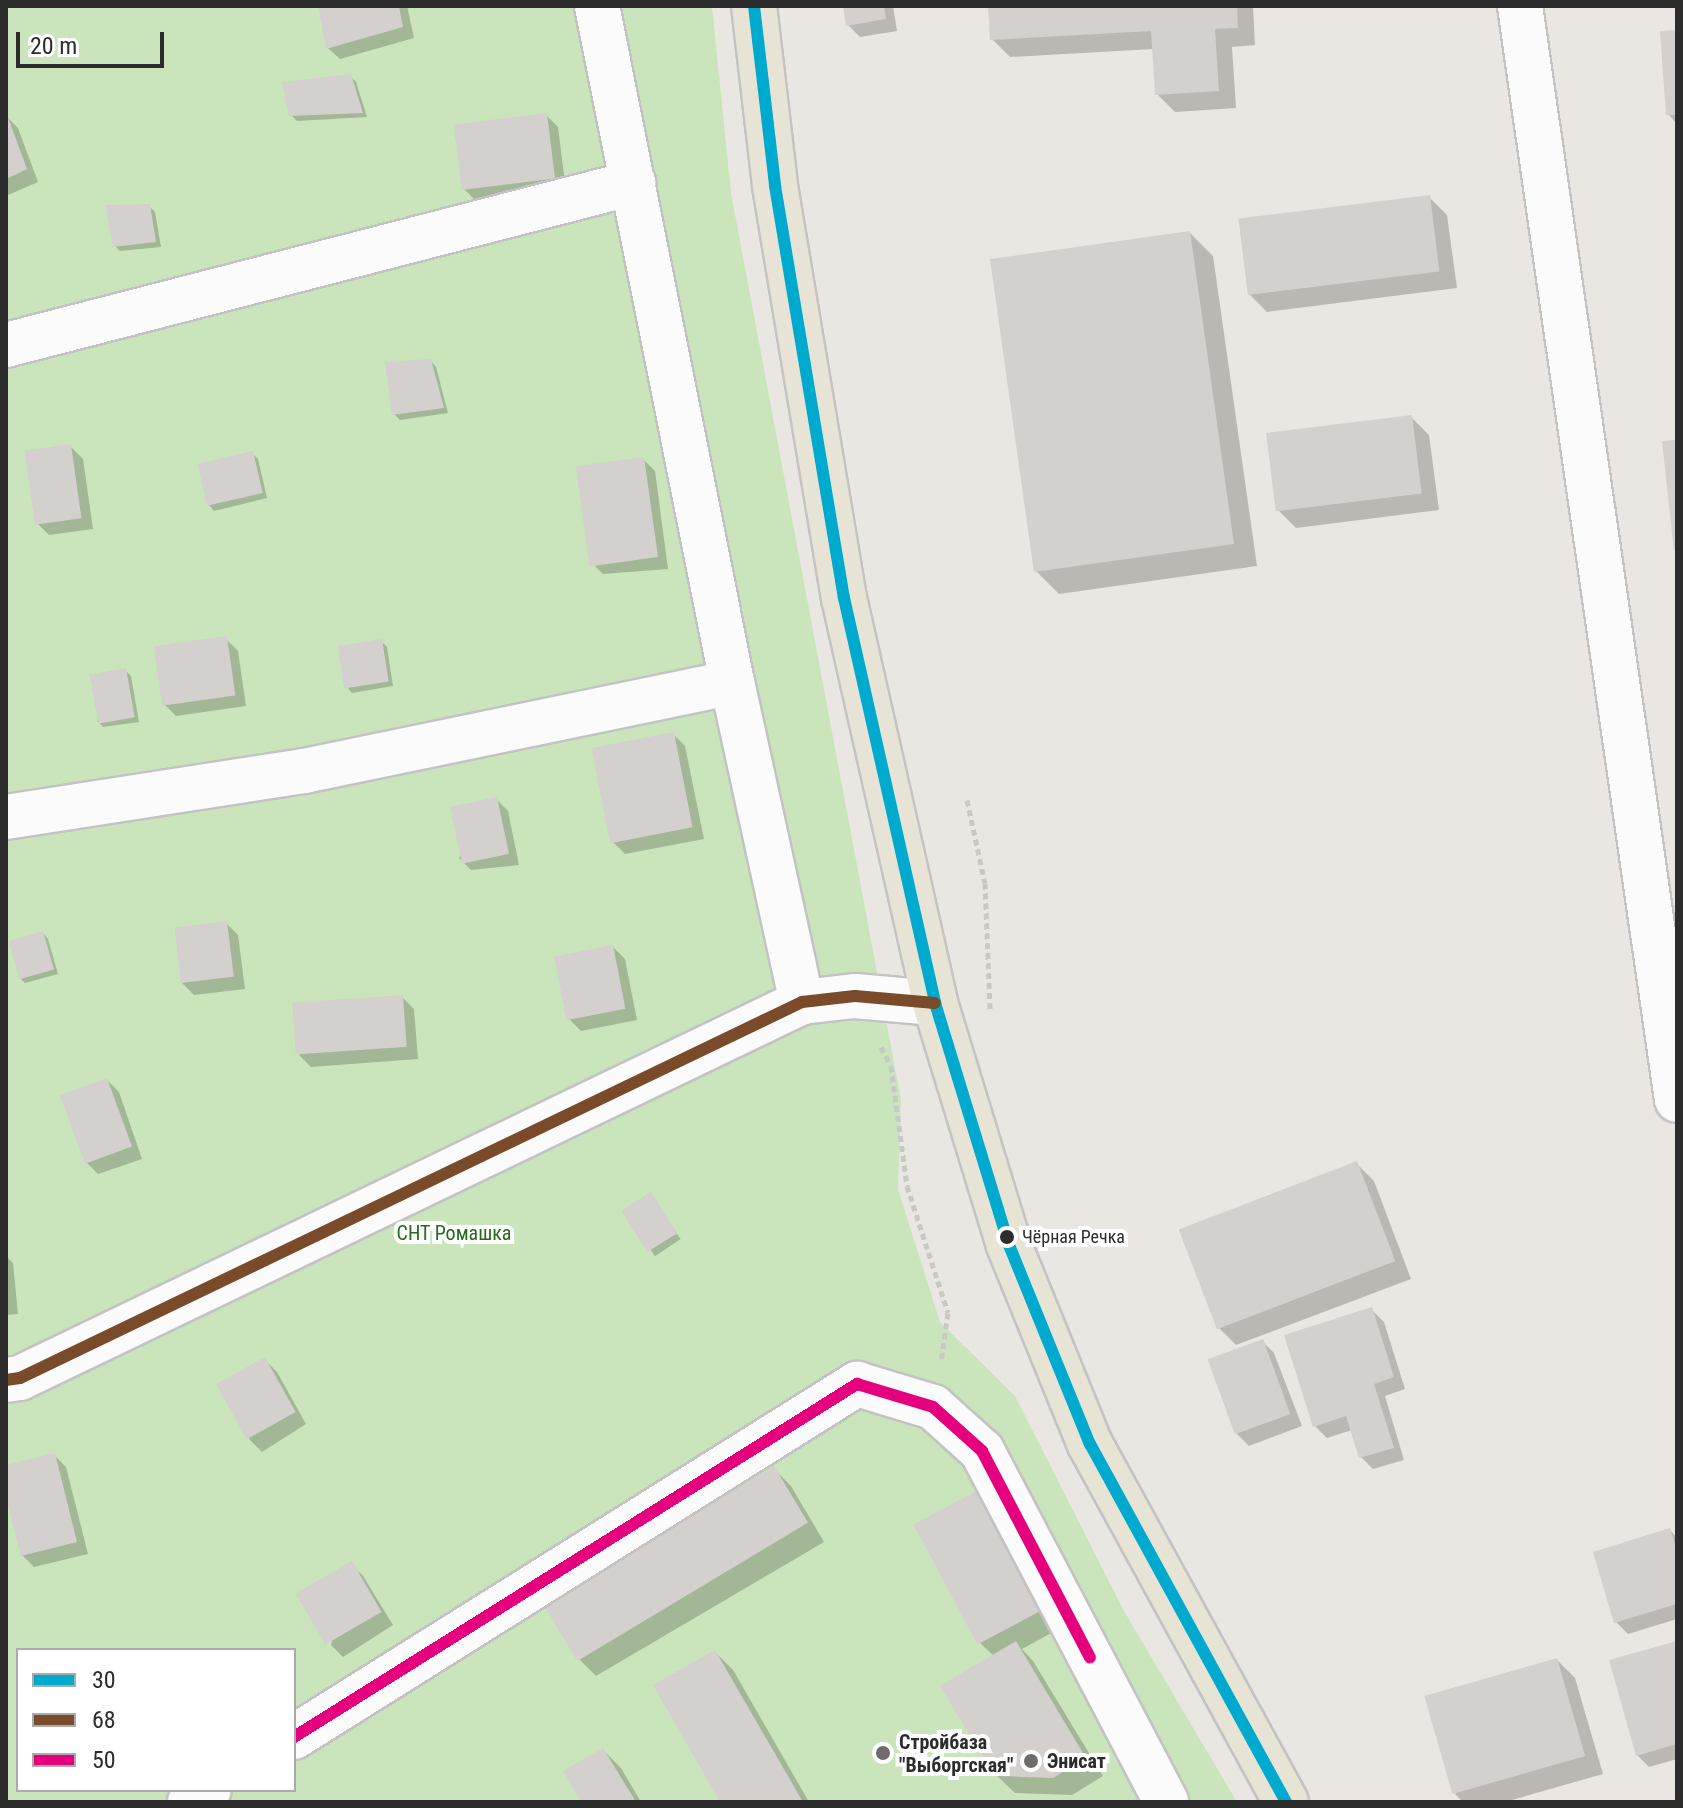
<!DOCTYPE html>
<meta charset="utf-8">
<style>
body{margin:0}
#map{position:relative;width:1683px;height:1808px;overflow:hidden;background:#eae7e2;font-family:"Roboto Condensed",sans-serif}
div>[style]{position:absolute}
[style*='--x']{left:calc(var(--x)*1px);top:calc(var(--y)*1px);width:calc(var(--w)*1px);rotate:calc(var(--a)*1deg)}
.green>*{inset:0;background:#cae5bb}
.shadow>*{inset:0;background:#0003;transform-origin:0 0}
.building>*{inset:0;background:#d3d0cd;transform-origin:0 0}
.path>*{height:5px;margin-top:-2.5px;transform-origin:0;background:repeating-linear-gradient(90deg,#c8c8c7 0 6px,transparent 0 10px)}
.roads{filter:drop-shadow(2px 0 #c3c3c3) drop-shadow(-2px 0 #c3c3c3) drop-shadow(0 2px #c3c3c3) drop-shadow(0 -2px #c3c3c3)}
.minor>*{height:44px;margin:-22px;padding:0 22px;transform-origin:22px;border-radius:22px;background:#fcfbfb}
.major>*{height:44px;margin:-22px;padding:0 22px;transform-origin:22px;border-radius:22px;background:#e7e4d5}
.bus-1>*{height:12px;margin:-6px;padding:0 6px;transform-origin:6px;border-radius:6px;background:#00a9ce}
.bus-2>*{height:12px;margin:-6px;padding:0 6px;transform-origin:6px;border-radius:6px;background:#7a4b2a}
.bus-3>*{height:12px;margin:-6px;padding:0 6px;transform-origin:6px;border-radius:6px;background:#e5007d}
.dots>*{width:22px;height:22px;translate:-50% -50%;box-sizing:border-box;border:4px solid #fff;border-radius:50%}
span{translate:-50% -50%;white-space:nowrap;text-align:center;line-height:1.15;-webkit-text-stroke:8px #fff;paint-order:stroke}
.bus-label{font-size:18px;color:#2c2c2c}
.left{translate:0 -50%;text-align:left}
.park-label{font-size:20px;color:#26691b}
.poi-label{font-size:20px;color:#2c2c2c;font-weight:700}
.frame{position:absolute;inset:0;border:8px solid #2c2c2c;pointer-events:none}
.legend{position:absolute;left:16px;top:1648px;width:280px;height:144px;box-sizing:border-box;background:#fff;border:2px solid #ababab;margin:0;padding:10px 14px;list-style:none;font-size:24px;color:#2c2c2c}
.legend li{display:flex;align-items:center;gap:16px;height:40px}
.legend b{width:40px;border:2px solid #ababab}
.scale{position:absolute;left:16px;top:32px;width:148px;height:36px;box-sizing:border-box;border:4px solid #2c2c2c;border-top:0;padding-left:10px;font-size:24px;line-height:28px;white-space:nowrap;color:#2c2c2c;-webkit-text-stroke:6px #fff;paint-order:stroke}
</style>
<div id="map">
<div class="green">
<div style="clip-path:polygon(evenodd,6px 6px,712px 6px,731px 193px,901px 1100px,898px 1189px,940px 1322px,1015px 1396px,1124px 1611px,1237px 1802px,6px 1802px,6px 6px,18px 1650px,294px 1650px,294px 1790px,18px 1790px,18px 1650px)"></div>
</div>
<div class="shadow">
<div style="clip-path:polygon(320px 6px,407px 6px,414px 38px,340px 59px,328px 48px)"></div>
<div style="clip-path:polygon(845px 6px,893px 6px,897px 31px,860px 37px,848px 25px)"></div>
<div style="clip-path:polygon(990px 6px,1253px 6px,1255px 45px,1232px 47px,1236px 108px,1175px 112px,1157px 94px,1154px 49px,1010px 57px,992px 39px)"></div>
<div style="clip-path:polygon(1677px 32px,1677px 124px,1668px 114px)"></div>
<div style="clip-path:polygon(351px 77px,356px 82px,367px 117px,297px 121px,291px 115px)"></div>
<div style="clip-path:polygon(546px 115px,558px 127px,566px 191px,476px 201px,464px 189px)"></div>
<div style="clip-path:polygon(6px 116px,18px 128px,38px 182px,6px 196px)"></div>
<div style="clip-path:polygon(1429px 197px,1447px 215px,1457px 288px,1267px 312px,1249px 294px)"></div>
<div style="clip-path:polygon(149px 206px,155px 212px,161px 247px,120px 251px,115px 246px)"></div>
<div style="clip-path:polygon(1190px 233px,1213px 256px,1257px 566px,1059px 594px,1036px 571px)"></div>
<div style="clip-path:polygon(431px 361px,436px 367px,448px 413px,400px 420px,394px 414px)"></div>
<div style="clip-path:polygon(1411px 417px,1429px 435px,1439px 510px,1296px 528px,1278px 510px)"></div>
<div style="clip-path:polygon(71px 447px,83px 459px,93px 529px,49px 535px,37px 523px)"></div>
<div style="clip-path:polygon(252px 453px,258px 459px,267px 498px,214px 511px,209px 505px)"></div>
<div style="clip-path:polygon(643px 459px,655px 471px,668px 569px,603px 574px,591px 562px)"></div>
<div style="clip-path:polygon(226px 639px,238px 651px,246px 706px,176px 716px,164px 704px)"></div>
<div style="clip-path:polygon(381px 641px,387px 647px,393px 686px,352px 693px,347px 687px)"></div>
<div style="clip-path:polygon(125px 670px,131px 676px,139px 722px,103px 727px,97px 721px)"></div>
<div style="clip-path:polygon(673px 734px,685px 746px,704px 839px,625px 854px,613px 842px)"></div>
<div style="clip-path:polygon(496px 799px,508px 811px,519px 865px,471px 870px,459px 858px)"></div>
<div style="clip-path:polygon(226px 923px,238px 935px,245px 989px,194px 995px,182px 983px)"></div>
<div style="clip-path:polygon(43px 933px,48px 939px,58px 974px,25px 983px,20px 978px)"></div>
<div style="clip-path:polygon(613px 947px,625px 959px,637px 1020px,581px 1031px,569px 1019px)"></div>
<div style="clip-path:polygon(402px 997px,414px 1009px,418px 1059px,311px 1067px,299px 1055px)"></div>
<div style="clip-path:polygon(107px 1080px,119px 1092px,142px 1159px,98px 1174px,86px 1162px)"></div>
<div style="clip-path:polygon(1356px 1163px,1374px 1181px,1411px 1279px,1236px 1345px,1218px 1327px)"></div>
<div style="left:651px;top:1195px;width:53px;height:31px;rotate:56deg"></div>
<div style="clip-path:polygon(6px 1256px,13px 1263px,18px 1314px,6px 1315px)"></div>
<div style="clip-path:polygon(1372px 1310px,1384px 1322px,1405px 1389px,1385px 1396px,1404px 1460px,1373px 1469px,1361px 1457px,1352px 1430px,1327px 1438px,1315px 1426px)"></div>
<div style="clip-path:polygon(1262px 1341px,1274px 1353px,1302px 1426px,1249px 1446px,1237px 1434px)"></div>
<div style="clip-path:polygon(265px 1360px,277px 1372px,306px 1424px,262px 1452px,250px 1440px,219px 1385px)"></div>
<div style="clip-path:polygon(54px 1455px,66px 1467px,88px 1554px,34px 1567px,22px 1555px,6px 1490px,6px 1467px)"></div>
<div style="clip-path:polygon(773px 1468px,791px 1486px,824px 1542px,596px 1676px,578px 1658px,545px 1603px)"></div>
<div style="clip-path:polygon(917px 1526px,1068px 1624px,1022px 1649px,1033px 1661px,1103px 1776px,1072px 1795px,1015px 1793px,996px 1775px,994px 1656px,981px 1644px)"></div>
<div style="clip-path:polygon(1670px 1530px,1677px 1538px,1677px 1619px,1628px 1634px,1616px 1622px)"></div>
<div style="clip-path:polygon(351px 1564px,363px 1576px,393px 1625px,343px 1657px,331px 1645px)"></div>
<div style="clip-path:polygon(1677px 1643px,1677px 1759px,1649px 1767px,1637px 1755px)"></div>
<div style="clip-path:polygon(715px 1652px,733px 1670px,809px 1802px,722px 1802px)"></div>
<div style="clip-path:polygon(1557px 1660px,1575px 1678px,1603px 1774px,1505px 1802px,1463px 1802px,1455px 1794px)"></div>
<div style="clip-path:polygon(603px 1750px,621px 1768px,641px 1802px,583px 1802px)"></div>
</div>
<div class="building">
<div style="clip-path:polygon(318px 6px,399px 6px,403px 27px,326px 49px)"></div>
<div style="clip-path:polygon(843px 6px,884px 6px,886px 19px,846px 26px)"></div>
<div style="clip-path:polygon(988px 6px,1237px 6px,1238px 28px,1215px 29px,1219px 91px,1155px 95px,1151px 31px,990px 40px)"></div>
<div style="clip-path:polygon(1677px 30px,1677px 115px,1666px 115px,1660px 31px)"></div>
<div style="clip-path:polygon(351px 74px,363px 113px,289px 116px,282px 82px)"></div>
<div style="clip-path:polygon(6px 112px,27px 169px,6px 179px)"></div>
<div style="left:547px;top:113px;width:66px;height:94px;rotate:83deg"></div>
<div style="left:1430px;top:195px;width:77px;height:193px;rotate:83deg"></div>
<div style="clip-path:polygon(150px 204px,156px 242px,113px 247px,105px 205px)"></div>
<div style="left:1190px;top:231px;width:316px;height:202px;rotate:82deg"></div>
<div style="clip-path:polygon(431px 359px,444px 408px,392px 415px,385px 362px)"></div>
<div style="left:1412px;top:415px;width:79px;height:147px;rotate:83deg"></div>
<div style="clip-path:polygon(1677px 440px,1677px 551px,1674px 551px,1662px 441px)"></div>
<div style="left:71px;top:444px;width:75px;height:47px;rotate:82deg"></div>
<div style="left:253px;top:451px;width:43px;height:57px;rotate:77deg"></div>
<div style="left:644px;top:457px;width:101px;height:69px;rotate:82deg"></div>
<div style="left:227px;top:636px;width:60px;height:74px;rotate:82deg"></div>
<div style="left:382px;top:639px;width:43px;height:45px;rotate:81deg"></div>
<div style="left:126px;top:668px;width:50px;height:37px;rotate:80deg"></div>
<div style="left:674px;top:732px;width:97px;height:84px;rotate:79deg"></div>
<div style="left:497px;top:797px;width:58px;height:48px;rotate:78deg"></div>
<div style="left:227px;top:921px;width:56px;height:53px;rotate:83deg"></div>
<div style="left:43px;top:931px;width:40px;height:36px;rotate:74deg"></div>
<div style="left:613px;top:945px;width:65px;height:60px;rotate:79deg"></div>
<div style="left:403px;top:995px;width:52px;height:111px;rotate:86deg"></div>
<div style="left:107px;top:1078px;width:73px;height:50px;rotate:70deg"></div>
<div style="left:1357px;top:1161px;width:107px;height:191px;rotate:69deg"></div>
<div style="left:651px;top:1192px;width:49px;height:35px;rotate:58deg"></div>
<div style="clip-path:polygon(1372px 1307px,1394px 1377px,1374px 1384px,1394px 1448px,1359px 1458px,1346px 1416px,1313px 1427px,1284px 1335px)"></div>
<div style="left:1263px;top:1339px;width:80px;height:59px;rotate:70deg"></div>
<div style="left:265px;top:1357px;width:63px;height:56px;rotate:61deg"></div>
<div style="clip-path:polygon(55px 1453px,77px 1542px,21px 1556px,6px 1498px,6px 1465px)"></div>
<div style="left:774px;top:1466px;width:66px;height:269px;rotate:59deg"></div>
<div style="left:986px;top:1486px;width:136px;height:82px;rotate:62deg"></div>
<div style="clip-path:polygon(1670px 1528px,1677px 1551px,1677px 1604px,1614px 1623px,1593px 1552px)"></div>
<div style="left:352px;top:1561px;width:59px;height:65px;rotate:60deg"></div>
<div style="clip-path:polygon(1016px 1641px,1086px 1758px,1053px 1778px,995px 1776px,940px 1686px)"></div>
<div style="clip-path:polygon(1677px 1641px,1677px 1744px,1636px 1756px,1609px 1660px)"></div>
<div style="clip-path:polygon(715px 1650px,803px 1802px,720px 1802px,653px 1685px)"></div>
<div style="left:1557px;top:1658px;width:102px;height:138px;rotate:74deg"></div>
<div style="clip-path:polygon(603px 1748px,636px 1802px,581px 1802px,563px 1771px)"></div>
</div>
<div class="path">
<div style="--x:967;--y:800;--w:85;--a:77.8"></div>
<div style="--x:985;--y:883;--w:126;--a:87.7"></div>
<div style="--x:881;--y:1047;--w:21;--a:62"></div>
<div style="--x:891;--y:1066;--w:121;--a:82.4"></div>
<div style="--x:907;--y:1186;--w:133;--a:72.1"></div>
<div style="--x:948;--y:1313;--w:49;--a:98.1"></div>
</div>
<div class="roads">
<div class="minor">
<div style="--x:597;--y:6;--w:689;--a:78.71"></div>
<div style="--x:732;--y:682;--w:328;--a:77.7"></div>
<div style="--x:1520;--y:6;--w:1105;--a:81.83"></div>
<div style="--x:6;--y:345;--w:648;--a:-14.49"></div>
<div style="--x:6;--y:817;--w:302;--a:-8.8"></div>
<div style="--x:304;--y:771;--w:437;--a:-11.7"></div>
<div style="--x:6;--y:1380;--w:14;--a:-8"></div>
<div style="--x:20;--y:1378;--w:868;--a:-25.68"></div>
<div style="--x:802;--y:1002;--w:53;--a:-6.5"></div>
<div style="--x:855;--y:996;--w:80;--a:5"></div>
<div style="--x:294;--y:1737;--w:665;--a:-32.09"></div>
<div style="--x:857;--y:1384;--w:79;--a:16.8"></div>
<div style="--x:933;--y:1407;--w:66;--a:41.9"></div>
<div style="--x:982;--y:1451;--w:396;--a:62.3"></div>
<div style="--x:190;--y:1802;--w:22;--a:-32"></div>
</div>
<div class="major">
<div style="--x:754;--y:6;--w:181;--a:83.3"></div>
<div style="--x:775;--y:186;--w:418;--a:80.5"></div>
<div style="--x:844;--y:598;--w:415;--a:77.3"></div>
<div style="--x:935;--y:1003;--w:253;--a:73"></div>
<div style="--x:1009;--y:1245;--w:215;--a:67.9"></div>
<div style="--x:1090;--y:1444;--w:408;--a:61.3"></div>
</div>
</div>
<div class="bus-1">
<div style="--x:754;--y:6;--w:181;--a:83.3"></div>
<div style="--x:775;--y:186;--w:418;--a:80.5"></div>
<div style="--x:844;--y:598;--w:415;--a:77.3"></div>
<div style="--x:935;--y:1003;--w:253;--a:73"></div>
<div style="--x:1009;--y:1245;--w:215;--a:67.9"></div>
<div style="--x:1090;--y:1444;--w:408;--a:61.3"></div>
</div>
<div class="bus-2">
<div style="--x:6;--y:1380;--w:14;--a:-8"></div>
<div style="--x:20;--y:1378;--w:868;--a:-25.68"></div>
<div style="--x:802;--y:1002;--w:53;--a:-6.5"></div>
<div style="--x:855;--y:996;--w:80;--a:5"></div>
</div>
<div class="bus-3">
<div style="--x:294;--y:1737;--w:665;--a:-32.09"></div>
<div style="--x:857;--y:1384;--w:79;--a:16.8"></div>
<div style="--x:933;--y:1407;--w:66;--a:41.9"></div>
<div style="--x:982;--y:1451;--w:233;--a:62.4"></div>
</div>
<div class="dots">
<div style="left:1007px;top:1237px;background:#2c2c2c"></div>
<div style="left:883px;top:1753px;background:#6e6d6c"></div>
<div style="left:1031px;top:1761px;background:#6e6d6c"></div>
</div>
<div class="bus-label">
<span class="left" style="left:1022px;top:1237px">Чёрная Речка</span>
</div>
<div class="park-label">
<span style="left:454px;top:1233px">СНТ Ромашка</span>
</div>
<div class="poi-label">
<span class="left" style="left:899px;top:1754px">Стройбаза<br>"Выборгская"</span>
<span class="left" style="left:1047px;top:1761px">Энисат</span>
</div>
<div class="frame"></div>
<ul class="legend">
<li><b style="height:10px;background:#00a9ce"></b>30</li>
<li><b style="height:10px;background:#7a4b2a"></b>68</li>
<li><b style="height:10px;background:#e5007d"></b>50</li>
</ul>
<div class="scale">20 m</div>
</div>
